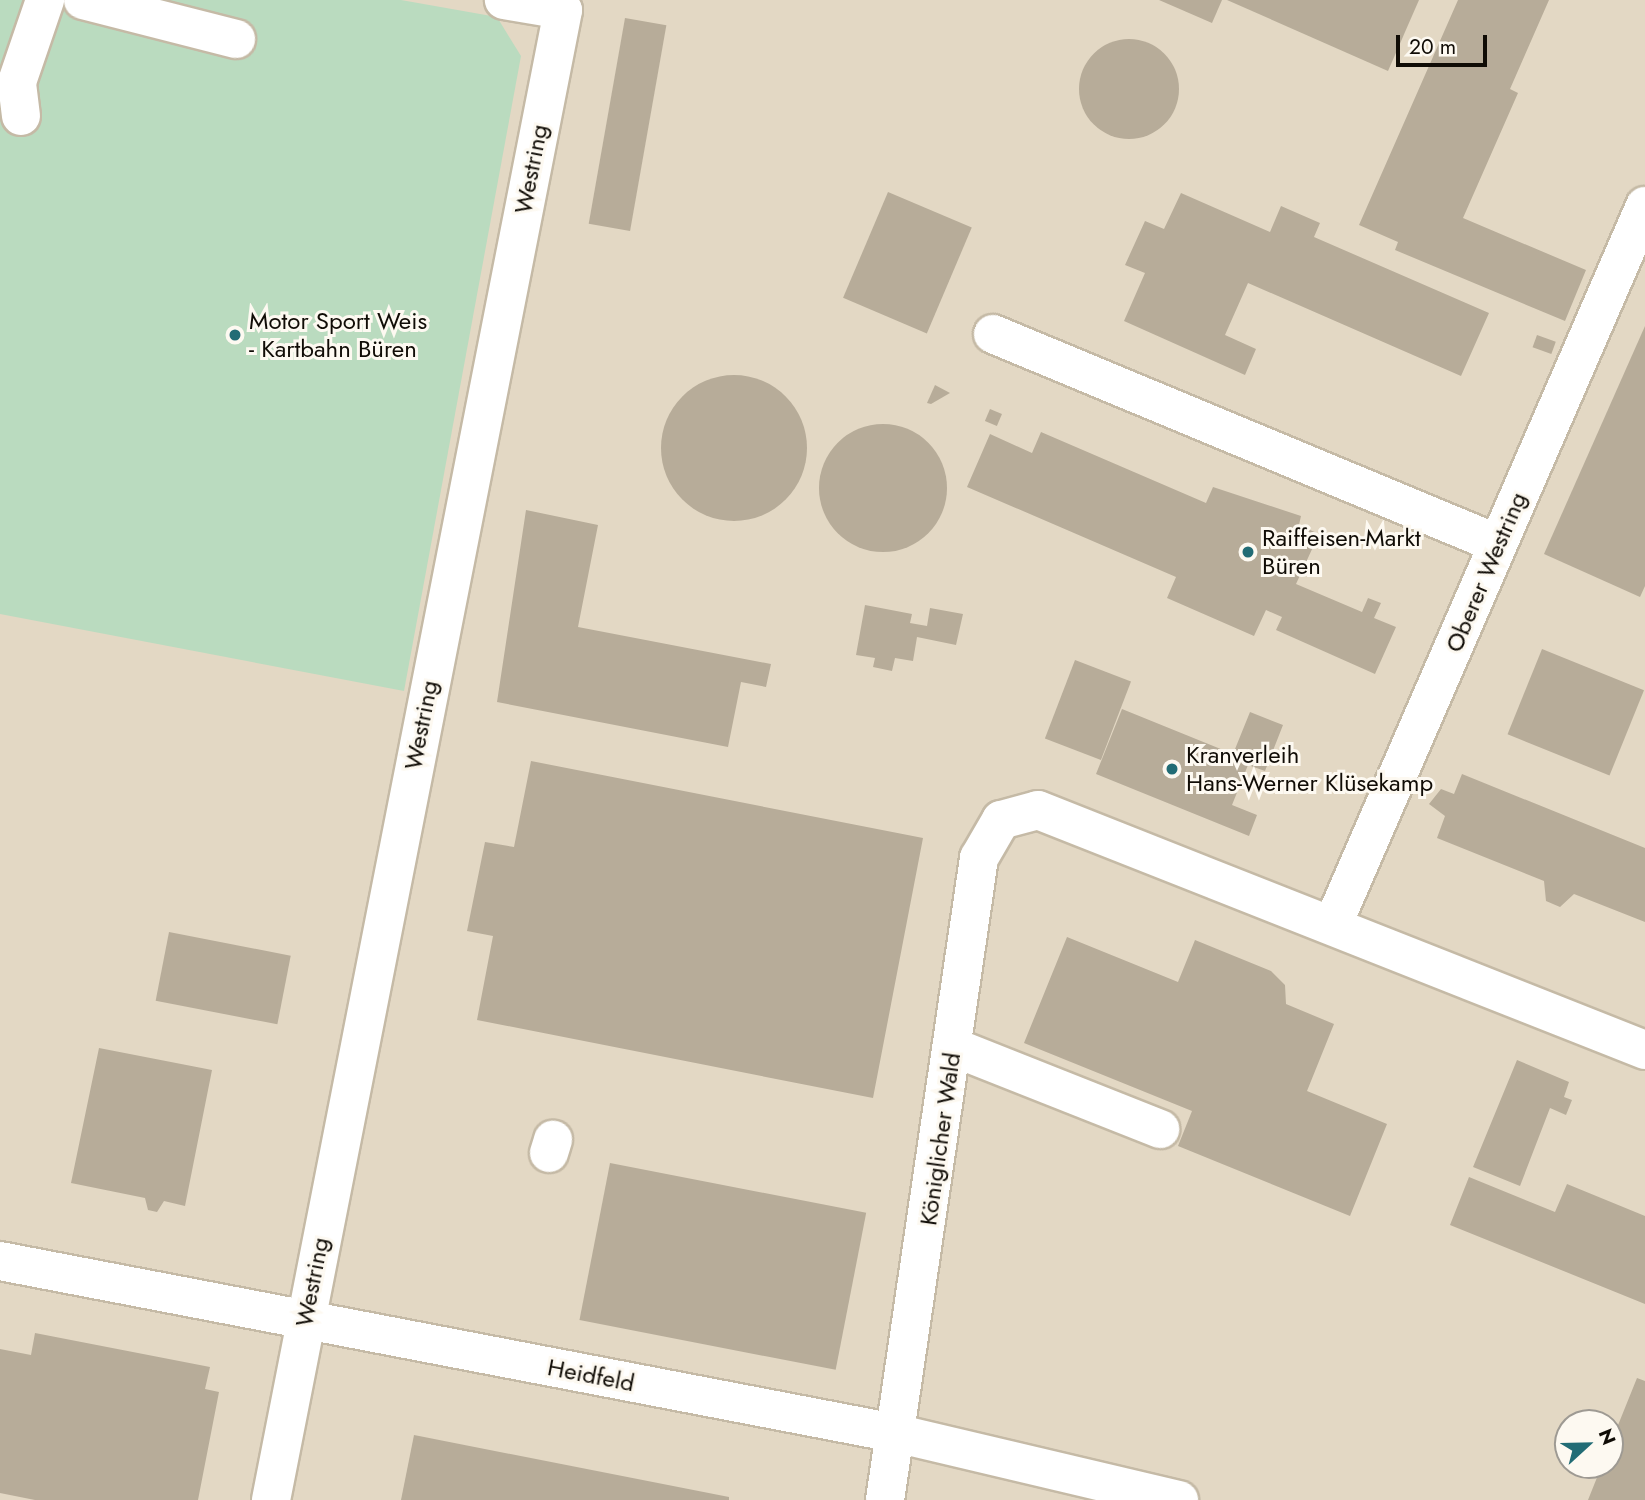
<!DOCTYPE html>
<meta charset="utf-8">
<style>
body{margin:0}
#map{position:relative;width:1645px;height:1500px;overflow:hidden;background:#f6ebd6;font-family:Jost,sans-serif}
div>[style]{position:absolute}
[style*='--x']{left:calc(var(--x)*1px);top:calc(var(--y)*1px);width:calc(var(--w)*1px);rotate:calc(var(--a)*1deg)}
.industrial>*{inset:0;background:#e3d8c4}
.green>*{inset:0;background:#badbbf}
.building>*{inset:0;background:#b7ac99;transform-origin:0 0}
.round{border-radius:50%}
.roads{filter:drop-shadow(2px 0 #c5baa6) drop-shadow(-2px 0 #c5baa6) drop-shadow(0 2px #c5baa6) drop-shadow(0 -2px #c5baa6)}
.minor>*{height:38px;margin:-19px;padding:0 19px;transform-origin:19px;border-radius:19px;background:#fff}
.dots>*{width:19px;height:19px;translate:-50% -50%;box-sizing:border-box;border:4px solid #fdf9f1;border-radius:50%}
span{translate:-50% -50%;white-space:nowrap;text-align:center;line-height:1.15;-webkit-text-stroke:6px #fdf9f1;paint-order:stroke}
.street-label{font-size:24px;color:#100c06}
.poi-label{font-size:24px;color:#100c06}
.left{translate:0 -50%;text-align:left}
.north{position:absolute;left:1554px;top:1409px;width:70px;height:70px;box-sizing:border-box;background:#fdf9f1;border:2px solid #9e9a93;border-radius:50%;rotate:68deg;font-size:19px;font-weight:700;line-height:28px;text-align:center;color:#100c06}
.north::after{content:'';display:block;margin:auto;width:24px;height:32px;background:#226c75;clip-path:polygon(50% 0,100% 100%,50% 72%,0 100%)}
.scale{position:absolute;left:1396px;top:35px;width:91px;height:32px;box-sizing:border-box;border:4px solid #100c06;border-top:0;padding-left:9px;font-size:21px;line-height:24px;white-space:nowrap;color:#100c06;-webkit-text-stroke:5px #fdf9f1;paint-order:stroke}
</style>
<div id="map">
<div class="industrial">
<div style="clip-path:polygon(evenodd,0 0,1645px 0,1645px 1500px,0 1500px,0 0,1568px 1423px,1610px 1423px,1610px 1465px,1568px 1465px,1568px 1423px)"></div>
</div>
<div class="green">
<div style="clip-path:polygon(0 0,401px 0,497px 17px,521px 56px,404px 691px,0 614px)"></div>
</div>
<div class="building">
<div style="clip-path:polygon(1159px 0,1222px 0,1212px 23px)"></div>
<div style="clip-path:polygon(1227px 0,1419px 0,1388px 71px)"></div>
<div style="clip-path:polygon(1458px 0,1549px 0,1510px 89px,1518px 93px,1463px 218px,1586px 270px,1565px 321px,1395px 250px,1398px 242px,1359px 225px)"></div>
<div style="left:625px;top:18px;width:42px;height:209px;rotate:10deg"></div>
<div class="round" style="left:1079px;top:39px;width:100px;height:100px"></div>
<div style="left:888px;top:192px;width:91px;height:115px;rotate:23deg"></div>
<div style="clip-path:polygon(1181px 193px,1270px 232px,1281px 206px,1320px 223px,1314px 237px,1489px 313px,1461px 376px,1248px 283px,1225px 335px,1256px 349px,1245px 375px,1124px 321px,1145px 273px,1125px 265px,1145px 221px,1164px 229px)"></div>
<div style="clip-path:polygon(1645px 326px,1645px 586px,1640px 597px,1544px 554px)"></div>
<div style="left:1537px;top:335px;width:20px;height:13px;rotate:20deg"></div>
<div class="round" style="left:661px;top:375px;width:146px;height:146px"></div>
<div style="clip-path:polygon(935px 385px,950px 393px,931px 404px,927px 403px)"></div>
<div style="left:990px;top:409px;width:13px;height:13px;rotate:23deg"></div>
<div class="round" style="left:819px;top:424px;width:128px;height:128px"></div>
<div style="clip-path:polygon(1041px 432px,1206px 503px,1213px 487px,1301px 516px,1299px 525px,1319px 534px,1296px 584px,1362px 612px,1368px 598px,1381px 603px,1374px 618px,1396px 627px,1375px 674px,1276px 630px,1282px 617px,1266px 610px,1254px 636px,1167px 598px,1176px 577px,967px 487px,990px 434px,1032px 453px)"></div>
<div style="clip-path:polygon(526px 510px,598px 525px,578px 627px,771px 664px,766px 687px,741px 682px,728px 747px,497px 702px)"></div>
<div style="clip-path:polygon(865px 605px,912px 614px,910px 623px,927px 626px,930px 608px,963px 614px,956px 645px,917px 637px,913px 661px,895px 658px,892px 671px,873px 667px,875px 658px,856px 655px)"></div>
<div style="left:1542px;top:649px;width:110px;height:92px;rotate:22deg"></div>
<div style="left:1075px;top:660px;width:60px;height:84px;rotate:21deg"></div>
<div style="clip-path:polygon(1122px 709px,1233px 754px,1250px 712px,1283px 725px,1265px 771px,1248px 765px,1232px 805px,1257px 815px,1249px 836px,1096px 774px)"></div>
<div style="clip-path:polygon(531px 761px,923px 838px,873px 1098px,477px 1020px,493px 936px,467px 931px,485px 842px,514px 847px)"></div>
<div style="clip-path:polygon(1462px 774px,1645px 848px,1645px 922px,1574px 894px,1560px 907px,1546px 901px,1544px 881px,1437px 838px,1445px 816px,1429px 804px,1441px 789px,1454px 794px)"></div>
<div style="left:169px;top:932px;width:124px;height:70px;rotate:11deg"></div>
<div style="clip-path:polygon(1067px 937px,1178px 982px,1195px 940px,1271px 971px,1285px 985px,1286px 1004px,1334px 1024px,1307px 1091px,1387px 1124px,1350px 1216px,1178px 1146px,1192px 1111px,1024px 1043px)"></div>
<div style="clip-path:polygon(99px 1048px,212px 1070px,185px 1206px,164px 1201px,157px 1212px,148px 1210px,145px 1198px,71px 1183px)"></div>
<div style="clip-path:polygon(1517px 1060px,1569px 1082px,1564px 1097px,1572px 1100px,1566px 1115px,1550px 1108px,1520px 1186px,1473px 1167px)"></div>
<div style="left:610px;top:1163px;width:261px;height:160px;rotate:11deg"></div>
<div style="clip-path:polygon(1469px 1177px,1555px 1212px,1567px 1184px,1645px 1216px,1645px 1304px,1450px 1225px)"></div>
<div style="clip-path:polygon(35px 1333px,210px 1367px,205px 1389px,219px 1392px,198px 1500px,35px 1500px,0 1493px,0 1349px,31px 1355px)"></div>
<div style="clip-path:polygon(1637px 1378px,1645px 1381px,1645px 1500px,1588px 1500px,1602px 1465px,1610px 1465px,1610px 1445px)"></div>
<div style="clip-path:polygon(414px 1435px,729px 1497px,729px 1500px,401px 1500px)"></div>
</div>
<div class="roads">
<div class="minor">
<div style="--x:83;--y:0;--w:158;--a:14.3"></div>
<div style="--x:21;--y:116;--w:34;--a:-97"></div>
<div style="--x:17;--y:82;--w:87;--a:-71.1"></div>
<div style="--x:993;--y:334;--w:547;--a:22.58"></div>
<div style="--x:1333;--y:924;--w:783;--a:-66.51"></div>
<div style="--x:953;--y:1047;--w:223;--a:21.6"></div>
<div style="--x:549;--y:1153;--w:14;--a:-73"></div>
<div style="--x:0;--y:1261;--w:911;--a:10.88"></div>
<div style="--x:895;--y:1433;--w:292;--a:13.3"></div>
<div style="--x:271;--y:1500;--w:1518;--a:-78.91"></div>
<div style="--x:563;--y:10;--w:60;--a:-170.4"></div>
<div style="--x:885;--y:1500;--w:649;--a:-81.67"></div>
<div style="--x:979;--y:858;--w:44;--a:-59.9"></div>
<div style="--x:1001;--y:820;--w:38;--a:-15"></div>
<div style="--x:1038;--y:810;--w:653;--a:21.57"></div>
</div>
</div>
<div class="dots">
<div style="left:235px;top:335px;background:#226c75"></div>
<div style="left:1248px;top:552px;background:#226c75"></div>
<div style="left:1172px;top:769px;background:#226c75"></div>
</div>
<div class="street-label">
<span style="left:531px;top:169px;rotate:-79deg">Westring</span>
<span style="left:1486px;top:572px;rotate:-67deg">Oberer Westring</span>
<span style="left:421px;top:725px;rotate:-79deg">Westring</span>
<span style="left:940px;top:1139px;rotate:-82deg">Königlicher Wald</span>
<span style="left:312px;top:1282px;rotate:-79deg">Westring</span>
<span style="left:591px;top:1375px;rotate:11deg">Heidfeld</span>
</div>
<div class="poi-label">
<span class="left" style="left:249px;top:335px">Motor Sport Weis<br>- Kartbahn Büren</span>
<span class="left" style="left:1262px;top:552px">Raiffeisen-Markt<br>Büren</span>
<span class="left" style="left:1186px;top:769px">Kranverleih<br>Hans-Werner Klüsekamp</span>
</div>
<div class="north">N</div>
<div class="scale">20 m</div>
</div>
